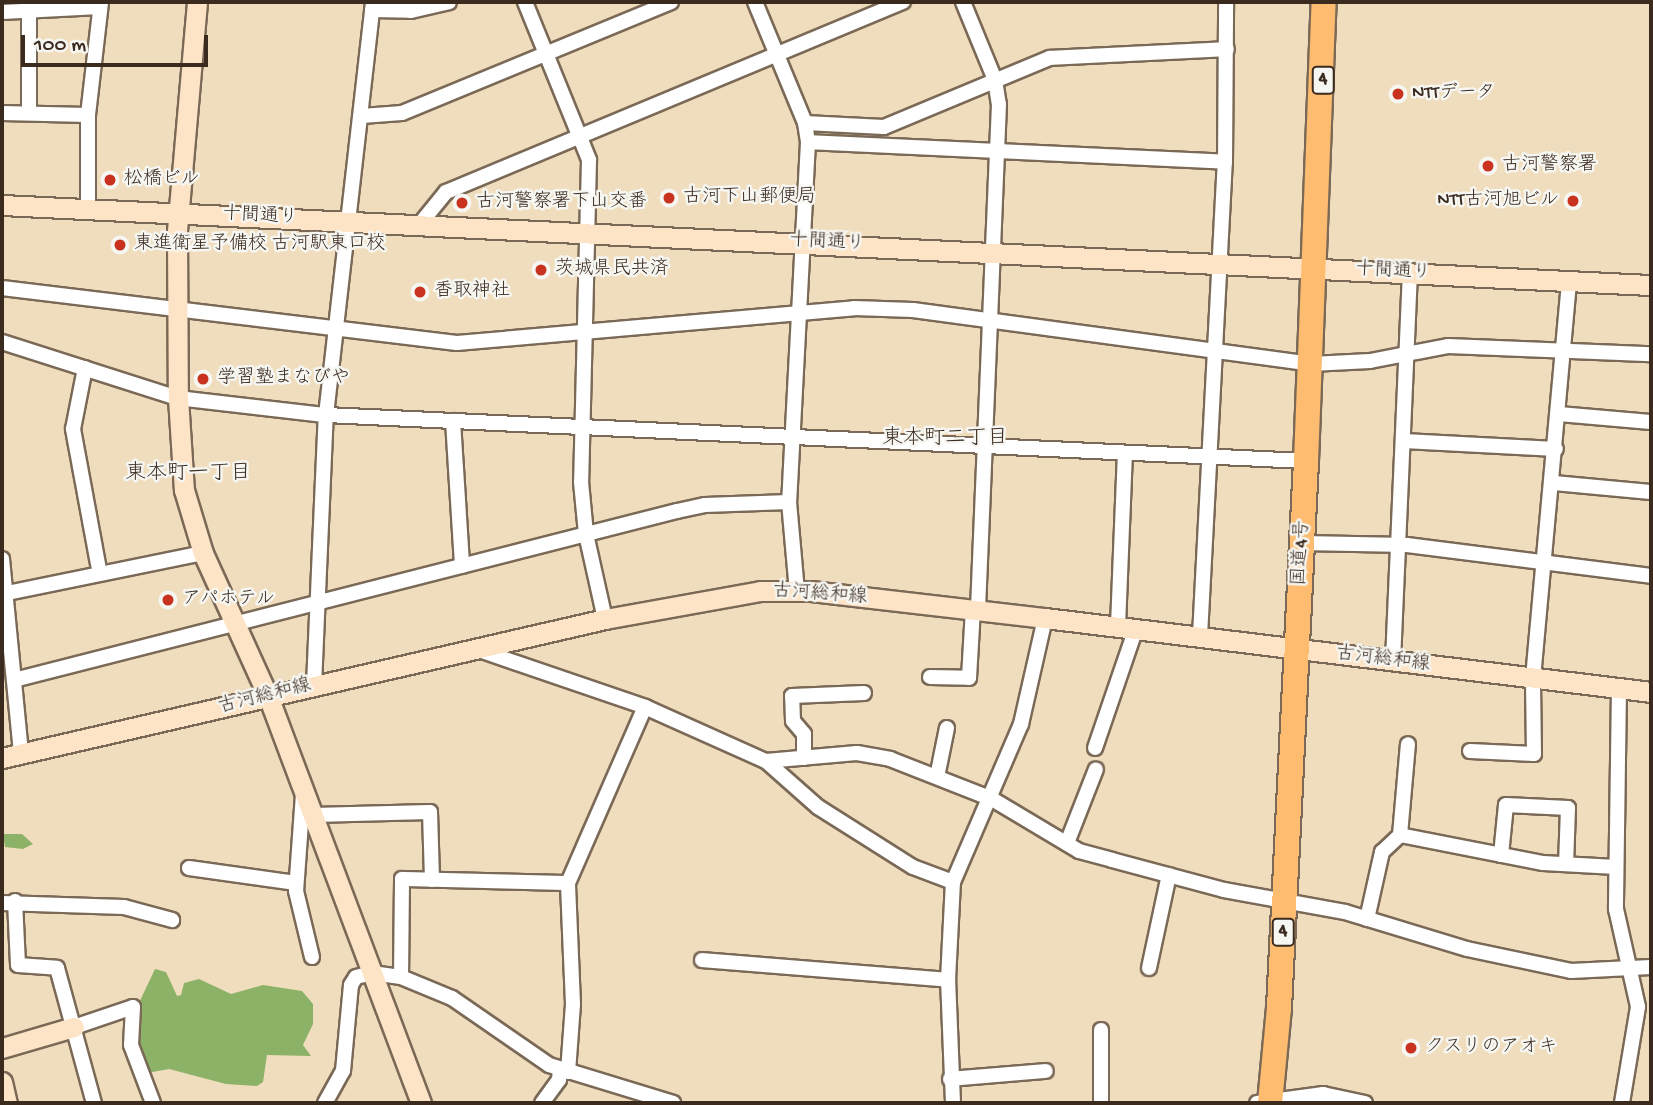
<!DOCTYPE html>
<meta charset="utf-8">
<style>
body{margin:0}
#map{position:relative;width:1653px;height:1105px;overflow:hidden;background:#f0ddbd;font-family:"Gochi Hand","Klee One",sans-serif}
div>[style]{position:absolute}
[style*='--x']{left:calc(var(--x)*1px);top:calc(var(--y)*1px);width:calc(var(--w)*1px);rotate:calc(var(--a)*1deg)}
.forest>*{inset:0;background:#8cb267}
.roads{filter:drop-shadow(2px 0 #7a6956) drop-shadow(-2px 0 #7a6956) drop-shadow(0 2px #7a6956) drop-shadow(0 -2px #7a6956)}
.street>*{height:14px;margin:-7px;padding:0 7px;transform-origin:7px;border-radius:7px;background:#fff}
.secondary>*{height:19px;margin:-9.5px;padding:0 9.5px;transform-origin:9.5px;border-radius:9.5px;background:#fee4c6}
.highway>*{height:24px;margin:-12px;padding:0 12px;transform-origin:12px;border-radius:12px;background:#fdbc70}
.dots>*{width:19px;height:19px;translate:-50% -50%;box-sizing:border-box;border:4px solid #f6f6f2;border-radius:50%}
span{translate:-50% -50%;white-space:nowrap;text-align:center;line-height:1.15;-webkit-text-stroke:5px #f6f6f2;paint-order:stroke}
.shield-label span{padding:2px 5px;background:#f6f6f2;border:2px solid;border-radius:5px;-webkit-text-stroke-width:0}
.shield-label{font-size:18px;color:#3b2a1e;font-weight:700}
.poi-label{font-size:19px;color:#3b2a1e}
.left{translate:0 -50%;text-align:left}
.right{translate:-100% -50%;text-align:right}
.street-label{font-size:19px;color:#3b2a1e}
.neighbourhood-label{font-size:21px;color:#3b2a1e}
.frame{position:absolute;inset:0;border:4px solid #3b2a1e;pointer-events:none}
.scale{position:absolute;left:21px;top:35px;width:187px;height:32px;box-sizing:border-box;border:4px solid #3b2a1e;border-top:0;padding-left:9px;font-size:21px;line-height:24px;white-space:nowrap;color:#3b2a1e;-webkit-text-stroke:5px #f6f6f2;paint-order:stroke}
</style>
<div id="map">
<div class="forest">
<div style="clip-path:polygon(3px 834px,22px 834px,33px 844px,23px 849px,5px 847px)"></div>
<div style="clip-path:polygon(155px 969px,166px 972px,177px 996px,181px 995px,184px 983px,199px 979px,231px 994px,263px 985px,302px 991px,313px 1004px,313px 1024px,303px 1045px,311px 1056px,267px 1055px,263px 1082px,257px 1086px,226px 1084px,169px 1069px,147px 1073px,136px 1049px,137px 1007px)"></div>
</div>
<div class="roads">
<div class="street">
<div style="--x:525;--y:2;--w:170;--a:67.9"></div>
<div style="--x:589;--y:160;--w:322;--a:91.4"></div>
<div style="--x:581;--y:482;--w:52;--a:84.5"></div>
<div style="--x:586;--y:534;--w:87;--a:77.4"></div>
<div style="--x:755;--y:2;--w:131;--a:67.5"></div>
<div style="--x:805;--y:123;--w:19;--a:81"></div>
<div style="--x:808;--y:142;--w:361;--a:93"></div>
<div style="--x:789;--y:502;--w:89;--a:84.9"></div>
<div style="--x:963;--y:2;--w:84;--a:67.7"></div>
<div style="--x:995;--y:80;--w:24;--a:81"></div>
<div style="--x:999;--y:104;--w:506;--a:92.38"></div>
<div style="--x:372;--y:10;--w:39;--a:1"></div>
<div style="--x:411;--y:11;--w:39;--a:-13"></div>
<div style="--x:29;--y:11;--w:102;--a:90"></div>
<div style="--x:2;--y:12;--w:98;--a:-2.9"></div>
<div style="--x:2;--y:113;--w:86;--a:1.3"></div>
<div style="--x:362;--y:116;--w:40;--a:-4.3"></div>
<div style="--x:402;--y:113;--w:291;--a:-22.4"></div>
<div style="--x:805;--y:123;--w:79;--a:2.9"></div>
<div style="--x:884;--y:127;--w:180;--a:-22.6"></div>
<div style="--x:1050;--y:58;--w:177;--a:-2.9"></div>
<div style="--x:808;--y:142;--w:417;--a:2.7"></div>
<div style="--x:88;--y:209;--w:94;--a:-90"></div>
<div style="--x:88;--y:115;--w:114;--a:-83.4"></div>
<div style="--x:420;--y:224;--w:41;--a:-50.9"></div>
<div style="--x:446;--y:192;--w:495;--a:-22.6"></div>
<div style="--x:2;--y:288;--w:458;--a:6.9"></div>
<div style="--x:457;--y:343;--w:399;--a:-5"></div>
<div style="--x:854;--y:308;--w:59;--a:1.9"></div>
<div style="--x:913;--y:310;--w:402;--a:7.7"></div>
<div style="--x:1311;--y:364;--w:59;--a:-2.9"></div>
<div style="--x:1370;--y:361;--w:79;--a:-10.9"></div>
<div style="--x:1448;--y:346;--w:203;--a:2.3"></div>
<div style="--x:2;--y:342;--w:185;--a:17.7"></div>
<div style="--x:178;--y:398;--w:149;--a:6.6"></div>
<div style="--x:326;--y:415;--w:981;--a:2.69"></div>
<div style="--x:85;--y:368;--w:62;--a:101.1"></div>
<div style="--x:73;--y:429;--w:147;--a:79.5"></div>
<div style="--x:1559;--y:414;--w:92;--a:5"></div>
<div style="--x:453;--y:421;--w:145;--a:86.4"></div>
<div style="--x:1404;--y:441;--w:152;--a:3"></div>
<div style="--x:1554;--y:483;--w:97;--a:5.3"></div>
<div style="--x:1302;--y:543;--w:105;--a:1.1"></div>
<div style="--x:1407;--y:545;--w:246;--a:7.2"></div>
<div style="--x:2;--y:559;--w:195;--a:84.4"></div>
<div style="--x:2;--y:594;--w:205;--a:-11.5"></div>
<div style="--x:1118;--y:626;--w:173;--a:-87.7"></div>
<div style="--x:1200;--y:636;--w:475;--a:-87"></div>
<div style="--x:1225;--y:162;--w:160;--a:-89.6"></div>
<div style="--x:476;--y:649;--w:179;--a:18.9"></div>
<div style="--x:645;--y:707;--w:133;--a:24.1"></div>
<div style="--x:766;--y:761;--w:69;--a:41.5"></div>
<div style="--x:818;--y:807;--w:112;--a:32.3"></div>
<div style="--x:913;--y:867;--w:43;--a:20.6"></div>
<div style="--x:1393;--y:661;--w:389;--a:-87.5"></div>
<div style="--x:930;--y:677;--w:39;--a:1"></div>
<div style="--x:969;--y:678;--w:69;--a:-86.7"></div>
<div style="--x:14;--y:680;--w:684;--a:-14.3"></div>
<div style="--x:677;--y:511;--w:29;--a:-12"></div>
<div style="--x:705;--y:505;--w:84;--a:-2"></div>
<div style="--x:314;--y:685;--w:270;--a:-87.5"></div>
<div style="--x:326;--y:415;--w:416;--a:-83.5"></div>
<div style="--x:1619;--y:688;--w:221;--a:90.8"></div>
<div style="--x:1616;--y:909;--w:100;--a:77.3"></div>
<div style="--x:1638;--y:1007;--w:97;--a:99.5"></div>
<div style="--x:1095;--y:748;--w:127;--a:-71.1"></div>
<div style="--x:1470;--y:751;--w:64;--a:2.7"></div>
<div style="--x:1534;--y:754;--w:76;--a:-90.8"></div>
<div style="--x:1533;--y:678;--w:399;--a:-84.8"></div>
<div style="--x:804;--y:758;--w:24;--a:-90"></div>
<div style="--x:804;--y:734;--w:17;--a:-130"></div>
<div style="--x:793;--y:721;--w:25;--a:-92"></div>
<div style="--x:792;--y:696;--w:72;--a:-2.4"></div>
<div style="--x:766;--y:761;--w:91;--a:-5"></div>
<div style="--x:857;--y:753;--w:34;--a:10"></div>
<div style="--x:890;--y:759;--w:110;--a:21.4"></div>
<div style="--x:992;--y:799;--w:101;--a:30.9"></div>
<div style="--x:1079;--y:851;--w:34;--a:15"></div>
<div style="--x:1112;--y:860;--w:116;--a:15"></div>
<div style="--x:1224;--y:890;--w:123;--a:10.3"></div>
<div style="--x:1345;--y:912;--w:127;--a:16.9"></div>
<div style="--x:1467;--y:949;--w:106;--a:11.9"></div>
<div style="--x:1571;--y:971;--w:80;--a:-2.9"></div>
<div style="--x:937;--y:777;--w:50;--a:-78.5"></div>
<div style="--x:303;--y:794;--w:97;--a:94.1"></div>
<div style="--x:296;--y:891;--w:68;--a:76.4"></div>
<div style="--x:313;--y:815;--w:117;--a:-1.5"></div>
<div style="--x:430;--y:812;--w:68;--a:88.3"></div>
<div style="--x:1400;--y:835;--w:91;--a:-85"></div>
<div style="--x:1067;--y:843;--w:79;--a:-68.6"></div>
<div style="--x:1501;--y:855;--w:50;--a:-84.3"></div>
<div style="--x:1506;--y:805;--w:62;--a:2.8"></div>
<div style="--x:1568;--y:808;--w:56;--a:92"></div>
<div style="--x:189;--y:868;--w:108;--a:8"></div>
<div style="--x:15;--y:901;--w:64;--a:87.3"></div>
<div style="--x:18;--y:965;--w:39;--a:4"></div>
<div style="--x:57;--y:968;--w:140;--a:74.7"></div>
<div style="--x:2;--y:903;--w:122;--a:1.9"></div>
<div style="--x:124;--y:907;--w:50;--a:15.2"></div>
<div style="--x:1367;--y:919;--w:69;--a:-77.4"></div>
<div style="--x:1382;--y:852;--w:25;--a:-43"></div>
<div style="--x:1400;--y:835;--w:146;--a:11.1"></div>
<div style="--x:1543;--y:863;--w:73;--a:3.1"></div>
<div style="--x:702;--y:960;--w:247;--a:4.6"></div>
<div style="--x:1149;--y:968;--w:95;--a:-77.9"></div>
<div style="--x:401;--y:977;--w:98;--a:-89.4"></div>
<div style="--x:402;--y:879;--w:166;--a:1.4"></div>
<div style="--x:74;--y:1027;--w:62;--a:-18.7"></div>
<div style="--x:133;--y:1007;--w:38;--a:93"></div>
<div style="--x:131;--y:1045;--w:62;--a:69.2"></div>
<div style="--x:568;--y:1072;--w:68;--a:-85.8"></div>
<div style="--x:573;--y:1004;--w:121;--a:-92.4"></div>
<div style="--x:568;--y:883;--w:192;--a:-66.4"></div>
<div style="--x:950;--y:1079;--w:96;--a:-4.8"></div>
<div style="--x:325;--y:1103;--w:37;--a:-61"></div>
<div style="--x:343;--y:1071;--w:86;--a:-84.7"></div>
<div style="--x:351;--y:985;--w:9;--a:-58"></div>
<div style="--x:356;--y:977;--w:16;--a:-14"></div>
<div style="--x:372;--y:973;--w:29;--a:8"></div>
<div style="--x:401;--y:977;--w:55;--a:22.4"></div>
<div style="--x:452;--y:998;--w:118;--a:34.6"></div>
<div style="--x:549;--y:1065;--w:130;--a:17"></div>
<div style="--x:542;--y:1103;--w:29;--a:-54"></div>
<div style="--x:559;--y:1080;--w:11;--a:-85"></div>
<div style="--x:953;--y:1103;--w:123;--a:-92.3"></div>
<div style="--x:948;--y:980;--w:98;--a:-87.1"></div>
<div style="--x:953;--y:882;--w:172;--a:-66.7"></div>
<div style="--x:1021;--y:724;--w:109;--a:-77.2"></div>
<div style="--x:1101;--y:1103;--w:73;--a:-90"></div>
<div style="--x:1257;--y:1103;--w:67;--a:-7.8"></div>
<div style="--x:1323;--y:1094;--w:43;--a:12.1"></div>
</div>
<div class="secondary">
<div style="--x:197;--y:2;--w:231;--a:95"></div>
<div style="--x:177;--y:232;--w:166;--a:89.7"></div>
<div style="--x:178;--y:398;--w:92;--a:86.3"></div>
<div style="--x:184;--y:490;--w:66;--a:73.2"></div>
<div style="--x:203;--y:553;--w:157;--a:65.6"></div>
<div style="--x:268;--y:696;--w:435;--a:69.4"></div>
<div style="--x:2;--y:205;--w:1651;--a:2.78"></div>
<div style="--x:2;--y:758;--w:619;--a:-12.98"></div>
<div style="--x:605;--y:619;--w:158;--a:-10.2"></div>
<div style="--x:760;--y:591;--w:51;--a:0"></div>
<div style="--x:811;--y:591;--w:236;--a:6.6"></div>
<div style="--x:1045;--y:618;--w:611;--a:6.96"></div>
<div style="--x:2;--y:1048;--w:75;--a:-16.3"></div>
<div style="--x:2;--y:1082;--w:22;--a:77"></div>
</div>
<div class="highway">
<div style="--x:1270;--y:1103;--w:95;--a:-84.6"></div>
<div style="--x:1279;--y:1008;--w:548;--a:-87.17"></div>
<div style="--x:1306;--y:461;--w:459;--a:-87.8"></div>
</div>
</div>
<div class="dots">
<div style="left:1398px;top:94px;background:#c8321e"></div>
<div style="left:1488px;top:166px;background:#c8321e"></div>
<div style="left:110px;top:180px;background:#c8321e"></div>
<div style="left:669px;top:198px;background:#c8321e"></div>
<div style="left:1573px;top:201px;background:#c8321e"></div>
<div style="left:462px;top:203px;background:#c8321e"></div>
<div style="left:120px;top:245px;background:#c8321e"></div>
<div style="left:541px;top:270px;background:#c8321e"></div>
<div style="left:420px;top:292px;background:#c8321e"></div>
<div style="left:203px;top:379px;background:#c8321e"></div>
<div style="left:168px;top:600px;background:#c8321e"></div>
<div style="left:1411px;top:1048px;background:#c8321e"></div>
</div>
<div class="shield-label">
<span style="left:1323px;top:80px">4</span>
<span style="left:1283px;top:932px">4</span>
</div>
<div class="poi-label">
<span class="left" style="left:1412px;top:94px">NTTデータ</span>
<span class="left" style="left:1502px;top:166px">古河警察署</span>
<span class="left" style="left:124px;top:180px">松橋ビル</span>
<span class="left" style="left:683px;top:198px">古河下山郵便局</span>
<span class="right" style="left:1559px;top:201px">NTT古河旭ビル</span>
<span class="left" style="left:476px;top:203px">古河警察署下山交番</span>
<span class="left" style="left:134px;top:245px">東進衛星予備校 古河駅東口校</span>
<span class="left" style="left:555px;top:270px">茨城県民共済</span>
<span class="left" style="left:434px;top:292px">香取神社</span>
<span class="left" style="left:217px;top:379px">学習塾まなびや</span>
<span class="left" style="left:182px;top:600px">アパホテル</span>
<span class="left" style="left:1425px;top:1048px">クスリのアオキ</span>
</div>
<div class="street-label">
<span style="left:260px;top:217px;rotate:3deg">十間通り</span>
<span style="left:827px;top:243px;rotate:3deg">十間通り</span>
<span style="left:1393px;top:272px;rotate:3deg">十間通り</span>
<span style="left:1302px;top:553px;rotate:-87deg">国道4号</span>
<span style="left:820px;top:595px;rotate:4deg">古河総和線</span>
<span style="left:1383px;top:660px;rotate:7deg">古河総和線</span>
<span style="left:265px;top:697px;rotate:-14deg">古河総和線</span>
</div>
<div class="neighbourhood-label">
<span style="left:945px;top:440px">東本町二丁目</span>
<span style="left:188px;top:475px">東本町一丁目</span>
</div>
<div class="frame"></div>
<div class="scale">100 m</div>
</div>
